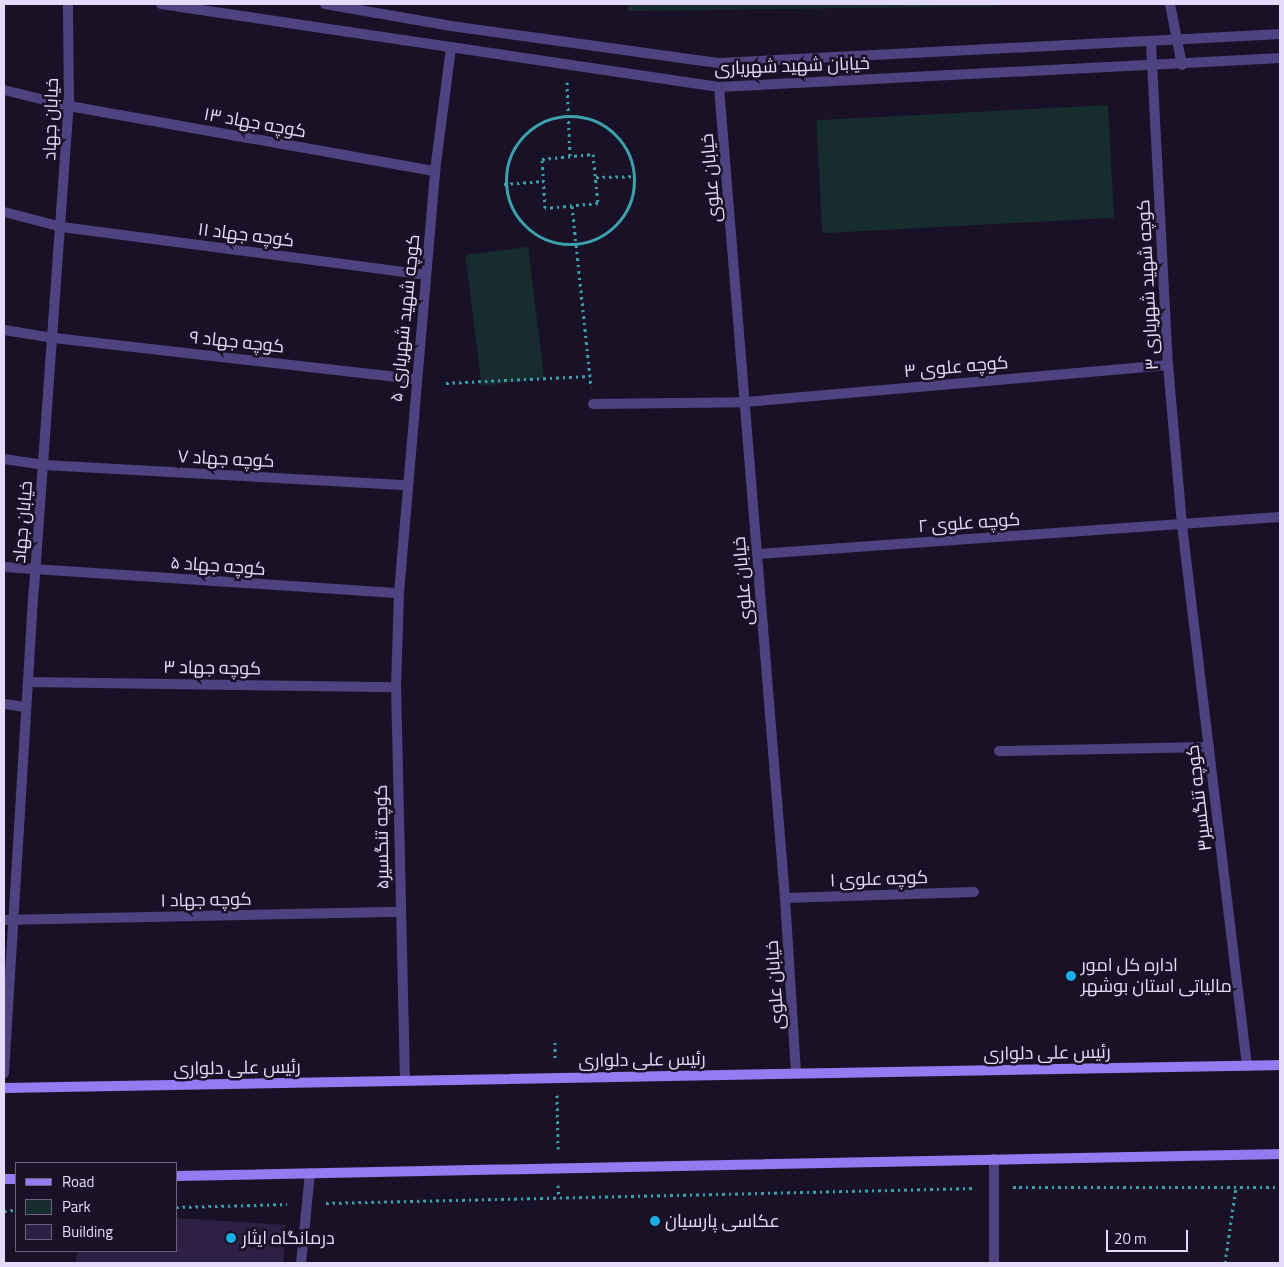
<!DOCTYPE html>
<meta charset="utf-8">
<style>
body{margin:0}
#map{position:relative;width:1284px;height:1267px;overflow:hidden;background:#191226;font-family:"Titillium Web",Cairo,sans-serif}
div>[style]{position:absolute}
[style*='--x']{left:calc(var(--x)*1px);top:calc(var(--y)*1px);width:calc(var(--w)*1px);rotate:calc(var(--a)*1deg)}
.green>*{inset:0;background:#162c2f;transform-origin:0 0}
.building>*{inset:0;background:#2e2045}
.path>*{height:3px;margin-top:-1.5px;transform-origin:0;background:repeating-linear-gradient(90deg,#3da0ad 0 2.5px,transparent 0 6.5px)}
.path>.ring{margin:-1.5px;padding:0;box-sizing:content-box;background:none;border:3px solid #3da0ad;border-radius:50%}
.service>*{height:10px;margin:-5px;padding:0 5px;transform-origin:5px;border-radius:5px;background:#4f4280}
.minor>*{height:10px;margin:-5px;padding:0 5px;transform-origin:5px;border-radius:5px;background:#4f4280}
.tertiary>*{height:10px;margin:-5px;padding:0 5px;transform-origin:5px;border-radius:5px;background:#4f4280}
.secondary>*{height:10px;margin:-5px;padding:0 5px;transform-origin:5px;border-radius:5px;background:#937cf1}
.dots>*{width:14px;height:14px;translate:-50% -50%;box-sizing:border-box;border:2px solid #191226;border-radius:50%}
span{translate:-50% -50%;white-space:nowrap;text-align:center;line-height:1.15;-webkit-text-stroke:5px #191226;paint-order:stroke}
.street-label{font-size:18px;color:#e4dbfb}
.poi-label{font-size:18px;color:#e4dbfb}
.left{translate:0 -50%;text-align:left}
.frame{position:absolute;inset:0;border:5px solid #e4dbfb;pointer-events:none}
.legend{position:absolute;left:15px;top:1162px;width:162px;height:90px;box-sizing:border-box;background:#191226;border:1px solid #6a627b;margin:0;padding:6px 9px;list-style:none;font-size:15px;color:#e4dbfb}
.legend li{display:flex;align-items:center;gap:10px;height:25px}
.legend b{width:25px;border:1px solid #6a627b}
.scale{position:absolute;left:1106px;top:1230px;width:82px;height:22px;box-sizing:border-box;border:2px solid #e4dbfb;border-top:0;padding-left:6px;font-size:15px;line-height:18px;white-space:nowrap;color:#e4dbfb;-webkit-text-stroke:4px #191226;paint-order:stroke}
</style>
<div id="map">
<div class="green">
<div style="clip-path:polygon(628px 4px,998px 4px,998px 6px,628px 11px)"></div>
<div style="left:1108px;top:105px;width:113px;height:292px;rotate:87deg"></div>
<div style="left:528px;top:247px;width:132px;height:63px;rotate:83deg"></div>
</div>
<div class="building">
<div style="clip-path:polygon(176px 1218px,286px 1225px,283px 1263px,75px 1263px,78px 1251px,176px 1251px)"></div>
</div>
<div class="path">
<div style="--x:567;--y:82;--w:74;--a:87.7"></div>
<div class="ring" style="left:506px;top:116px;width:125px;height:125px"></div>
<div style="--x:593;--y:154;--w:49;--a:84.2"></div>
<div style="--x:598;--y:203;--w:53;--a:174.6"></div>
<div style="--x:545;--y:208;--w:49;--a:-93.5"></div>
<div style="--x:542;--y:159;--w:51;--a:-5.6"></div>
<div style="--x:596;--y:177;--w:39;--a:-1"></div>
<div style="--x:504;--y:184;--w:40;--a:-4.3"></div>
<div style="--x:572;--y:206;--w:182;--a:84"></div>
<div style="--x:446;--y:383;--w:144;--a:-2.8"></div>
<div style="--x:555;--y:1042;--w:17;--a:90"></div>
<div style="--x:557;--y:1095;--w:54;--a:88.9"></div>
<div style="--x:558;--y:1185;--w:13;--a:86"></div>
<div style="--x:1013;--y:1187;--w:267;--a:0"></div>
<div style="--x:326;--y:1203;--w:649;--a:-1.32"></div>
<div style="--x:176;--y:1207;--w:111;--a:-1.5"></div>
<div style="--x:4;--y:1211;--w:12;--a:-5"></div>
<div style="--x:1225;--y:1263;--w:77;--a:-81.8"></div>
</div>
<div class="service">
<div style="--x:593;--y:404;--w:153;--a:-0.7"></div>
</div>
<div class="minor">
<div style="--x:1170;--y:4;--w:62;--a:78.9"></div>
<div style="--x:1151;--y:43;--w:322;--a:87"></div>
<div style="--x:1168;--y:365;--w:161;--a:85"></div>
<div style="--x:1182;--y:525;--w:545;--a:83.15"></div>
<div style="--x:4;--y:90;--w:67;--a:13.8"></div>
<div style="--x:69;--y:106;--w:372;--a:10.1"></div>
<div style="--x:4;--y:212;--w:60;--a:14.5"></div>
<div style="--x:62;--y:227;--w:367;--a:7.5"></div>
<div style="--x:4;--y:330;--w:51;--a:9.1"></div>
<div style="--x:54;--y:338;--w:363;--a:6.5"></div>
<div style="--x:746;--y:402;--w:424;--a:-5"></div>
<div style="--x:4;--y:459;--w:40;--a:8.5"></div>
<div style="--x:44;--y:465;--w:363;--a:3.2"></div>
<div style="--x:757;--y:554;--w:524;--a:-4.05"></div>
<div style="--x:4;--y:567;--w:396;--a:3.8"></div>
<div style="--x:28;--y:682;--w:368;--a:0.8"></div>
<div style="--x:4;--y:704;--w:22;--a:8"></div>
<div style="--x:999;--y:751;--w:210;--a:-1.1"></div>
<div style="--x:785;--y:898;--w:189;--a:-1.8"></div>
<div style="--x:4;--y:920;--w:396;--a:-1.2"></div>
<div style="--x:4;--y:1073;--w:485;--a:-86.5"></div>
<div style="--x:34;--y:589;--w:484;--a:-85.9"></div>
<div style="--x:69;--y:106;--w:102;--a:-90.6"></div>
<div style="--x:405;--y:1081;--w:394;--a:-91.3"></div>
<div style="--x:396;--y:687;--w:94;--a:-88.2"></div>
<div style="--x:399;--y:593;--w:424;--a:-85.1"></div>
<div style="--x:435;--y:171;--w:125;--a:-82.6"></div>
<div style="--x:301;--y:1263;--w:90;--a:-84.3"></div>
<div style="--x:994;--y:1263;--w:104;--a:-90"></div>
</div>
<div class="tertiary">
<div style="--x:161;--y:4;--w:564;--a:8.46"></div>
<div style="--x:719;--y:87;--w:562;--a:-2.96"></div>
<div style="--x:325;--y:4;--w:128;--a:9.9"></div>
<div style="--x:451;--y:26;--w:271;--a:7.9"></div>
<div style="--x:719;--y:63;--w:562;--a:-2.96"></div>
<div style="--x:719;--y:87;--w:814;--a:85.35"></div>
<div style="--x:785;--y:898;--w:175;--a:86.4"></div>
</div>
<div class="secondary">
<div style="--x:4;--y:1088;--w:1276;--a:-1.03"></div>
<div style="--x:176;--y:1176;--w:1104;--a:-1.14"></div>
<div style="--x:4;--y:1179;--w:12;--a:0"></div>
</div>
<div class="dots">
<div style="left:1071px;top:976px;background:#1bafe7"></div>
<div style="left:655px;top:1221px;background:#1bafe7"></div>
<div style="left:231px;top:1238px;background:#1bafe7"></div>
</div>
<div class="street-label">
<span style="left:792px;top:66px;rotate:-2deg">خیابان شهید شهریاری</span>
<span style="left:51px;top:119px;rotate:-88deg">خیابان جهاد</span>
<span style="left:255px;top:123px;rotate:10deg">کوچه جهاد ۱۳</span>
<span style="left:711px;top:178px;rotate:-95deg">خیابان علوی</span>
<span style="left:246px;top:235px;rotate:7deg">کوچه جهاد ۱۱</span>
<span style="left:1148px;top:285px;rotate:-93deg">کوچه شهید شهریاری ۳</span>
<span style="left:405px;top:318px;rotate:-84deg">کوچه شهید شهریاری ۵</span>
<span style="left:237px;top:342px;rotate:6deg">کوچه جهاد ۹</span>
<span style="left:956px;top:367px;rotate:-5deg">کوچه علوی ۳</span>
<span style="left:226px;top:459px;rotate:3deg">کوچه جهاد ۷</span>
<span style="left:23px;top:522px;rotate:-85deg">خیابان جهاد</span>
<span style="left:969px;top:523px;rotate:-4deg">کوچه علوی ۲</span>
<span style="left:218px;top:566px;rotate:4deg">کوچه جهاد ۵</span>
<span style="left:743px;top:581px;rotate:-95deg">خیابان علوی</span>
<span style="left:212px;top:668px;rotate:1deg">کوچه جهاد ۳</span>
<span style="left:1199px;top:798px;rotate:-97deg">کوچه تنگسیر۳</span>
<span style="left:382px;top:837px;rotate:-91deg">کوچه تنگسیر۵</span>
<span style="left:879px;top:879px;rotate:-2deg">کوچه علوی ۱</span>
<span style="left:206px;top:900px;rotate:-1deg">کوچه جهاد ۱</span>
<span style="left:775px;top:985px;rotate:-94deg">خیابان علوی</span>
<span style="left:1047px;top:1053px;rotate:-1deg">رئیس علی دلواری</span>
<span style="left:642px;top:1060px;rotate:-1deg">رئیس علی دلواری</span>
<span style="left:237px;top:1068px;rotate:-1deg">رئیس علی دلواری</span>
</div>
<div class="poi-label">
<span class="left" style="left:1081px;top:976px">اداره کل امور<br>مالیاتی استان بوشهر</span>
<span class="left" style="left:665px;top:1221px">عکاسی پارسیان</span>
<span class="left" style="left:242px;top:1238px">درمانگاه ایثار</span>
</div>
<div class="frame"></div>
<ul class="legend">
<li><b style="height:6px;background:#937cf1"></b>Road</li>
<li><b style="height:14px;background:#162c2f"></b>Park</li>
<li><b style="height:14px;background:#2e2045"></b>Building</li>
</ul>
<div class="scale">20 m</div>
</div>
